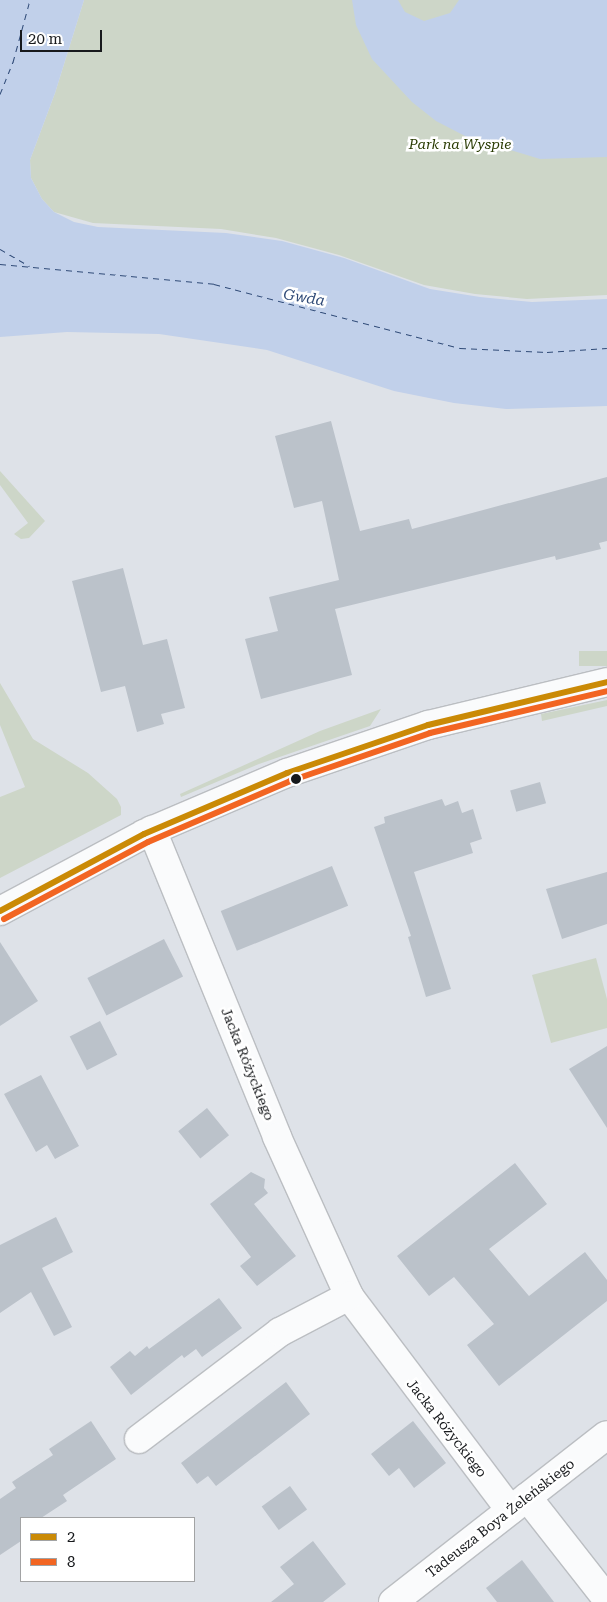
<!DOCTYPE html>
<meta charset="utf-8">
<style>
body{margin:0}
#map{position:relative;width:607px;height:1602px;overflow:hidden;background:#dee2e8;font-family:"Roboto Serif",serif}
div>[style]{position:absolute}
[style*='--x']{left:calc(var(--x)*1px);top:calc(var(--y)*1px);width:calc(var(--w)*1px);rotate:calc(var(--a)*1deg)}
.green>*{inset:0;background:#cdd6c8;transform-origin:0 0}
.water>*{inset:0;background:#c1d0ea}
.ferry>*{height:1px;margin-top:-0.5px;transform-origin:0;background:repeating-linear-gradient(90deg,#2f4a77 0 6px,transparent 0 11px)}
.building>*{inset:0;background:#bbc2ca;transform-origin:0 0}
.roads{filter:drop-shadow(1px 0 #bbbec2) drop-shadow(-1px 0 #bbbec2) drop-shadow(0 1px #bbbec2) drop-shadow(0 -1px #bbbec2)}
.minor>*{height:28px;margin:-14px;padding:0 14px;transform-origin:14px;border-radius:14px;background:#fafbfc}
.bus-1>*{height:6px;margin:-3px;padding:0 3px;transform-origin:3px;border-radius:3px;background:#ca8a06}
.bus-2>*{height:6px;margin:-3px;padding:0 3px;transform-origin:3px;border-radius:3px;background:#f26522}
.dots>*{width:14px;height:14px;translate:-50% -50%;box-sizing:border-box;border:2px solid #fff;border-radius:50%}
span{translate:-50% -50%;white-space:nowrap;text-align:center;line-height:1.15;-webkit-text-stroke:5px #fff;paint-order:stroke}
.park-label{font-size:14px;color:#283a01;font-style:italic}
.street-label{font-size:14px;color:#17191c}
.water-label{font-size:15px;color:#2f4a77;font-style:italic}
.legend{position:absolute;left:20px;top:1517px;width:175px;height:65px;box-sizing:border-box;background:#fff;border:1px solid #a2a3a4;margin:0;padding:6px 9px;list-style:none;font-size:15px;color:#17191c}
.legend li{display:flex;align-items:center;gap:10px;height:25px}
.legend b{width:25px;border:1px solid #a2a3a4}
.scale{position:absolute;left:20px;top:30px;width:82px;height:22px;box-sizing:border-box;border:2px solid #17191c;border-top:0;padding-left:6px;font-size:15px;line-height:18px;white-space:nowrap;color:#17191c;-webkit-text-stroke:4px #fff;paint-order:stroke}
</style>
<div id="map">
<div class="green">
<div style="clip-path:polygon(84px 0,607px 0,607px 295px,527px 299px,475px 294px,424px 285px,339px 255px,276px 238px,221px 229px,93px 223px,54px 212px,42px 199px,31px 178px,30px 160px,55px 93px)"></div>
<div style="clip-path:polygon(0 471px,45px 521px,29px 538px,21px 539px,14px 534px,28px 523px,0 485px)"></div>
<div style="left:607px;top:651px;width:15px;height:28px;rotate:90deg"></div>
<div style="clip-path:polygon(0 683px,33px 739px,88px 773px,117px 799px,121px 807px,121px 815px,0 878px,0 797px,25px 787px,0 725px)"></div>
<div style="clip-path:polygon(607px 700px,607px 706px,542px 721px,541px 714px)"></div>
<div style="clip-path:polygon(381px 709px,370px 726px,259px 764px,181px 797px,180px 794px,320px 731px)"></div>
<div style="clip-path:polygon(596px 958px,607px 999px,607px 1028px,551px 1043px,532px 975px)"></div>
</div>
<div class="water">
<div style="clip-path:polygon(0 0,84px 0,55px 93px,30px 160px,31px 178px,42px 199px,54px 212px,74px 222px,98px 227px,226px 233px,282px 241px,344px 258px,430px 289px,480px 297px,532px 302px,607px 299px,607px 406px,506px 409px,454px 403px,394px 391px,267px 350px,159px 334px,67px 332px,0 337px)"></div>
<div style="clip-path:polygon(352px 0,398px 0,405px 12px,424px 21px,450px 13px,459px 0,607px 0,607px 157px,540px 159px,467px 137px,436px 121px,412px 102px,372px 59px,356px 25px)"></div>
</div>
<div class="ferry">
<div style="--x:0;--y:94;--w:35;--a:-68"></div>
<div style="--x:13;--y:62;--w:64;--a:-74.7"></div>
<div style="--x:0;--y:249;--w:34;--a:30"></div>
<div style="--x:0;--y:264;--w:215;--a:5.3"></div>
<div style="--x:214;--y:284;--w:254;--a:14.6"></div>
<div style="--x:460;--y:348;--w:87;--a:2.6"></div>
<div style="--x:547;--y:352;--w:60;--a:-3.8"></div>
</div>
<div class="building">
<div style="clip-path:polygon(331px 421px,360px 531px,409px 519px,412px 529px,607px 477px,607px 541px,599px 543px,601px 549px,556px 560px,555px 556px,335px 609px,352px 675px,261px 699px,245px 639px,278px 631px,269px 597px,339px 580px,322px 501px,294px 508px,275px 436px)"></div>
<div style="clip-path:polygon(123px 568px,143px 645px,167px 639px,185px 708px,161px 714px,164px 724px,137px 732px,125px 686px,101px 692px,72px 581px)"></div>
<div style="left:540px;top:782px;width:22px;height:31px;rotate:74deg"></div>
<div style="clip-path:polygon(442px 799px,445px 806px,458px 801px,462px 813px,473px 809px,482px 839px,470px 843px,473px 853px,414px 872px,451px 989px,426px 997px,408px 937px,411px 936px,374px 827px,385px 823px,384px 817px)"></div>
<div style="left:332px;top:866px;width:43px;height:120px;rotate:68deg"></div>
<div style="clip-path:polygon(607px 872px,607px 924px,562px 939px,546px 889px)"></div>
<div style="left:164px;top:939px;width:42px;height:86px;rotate:63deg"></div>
<div style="clip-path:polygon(0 942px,38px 1001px,0 1026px)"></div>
<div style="left:100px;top:1021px;width:38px;height:34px;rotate:63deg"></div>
<div style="clip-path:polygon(607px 1046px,607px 1128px,569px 1069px)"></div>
<div style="clip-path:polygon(41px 1075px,79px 1146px,55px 1159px,47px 1145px,36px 1152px,4px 1094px)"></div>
<div style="left:207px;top:1108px;width:35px;height:37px;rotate:51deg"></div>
<div style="clip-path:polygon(515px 1163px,547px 1204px,489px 1249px,529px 1296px,585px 1252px,607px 1280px,607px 1301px,499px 1386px,467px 1345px,494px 1324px,454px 1277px,429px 1296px,397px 1256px)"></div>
<div style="clip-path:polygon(251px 1172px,265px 1179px,264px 1188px,268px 1193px,254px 1204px,296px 1256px,257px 1286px,240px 1266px,251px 1257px,210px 1204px)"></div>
<div style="clip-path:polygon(56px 1217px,73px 1252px,42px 1268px,72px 1327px,54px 1336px,31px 1292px,0 1313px,0 1245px)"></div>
<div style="clip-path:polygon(219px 1298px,242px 1328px,202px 1357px,196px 1349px,184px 1358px,182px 1355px,131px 1395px,110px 1367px,130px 1351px,135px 1356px,147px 1346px,149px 1349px)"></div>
<div style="clip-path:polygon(286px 1382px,310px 1414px,216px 1486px,208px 1476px,197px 1484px,181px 1463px)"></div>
<div style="clip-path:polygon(91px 1421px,116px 1459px,63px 1495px,67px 1501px,41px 1518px,21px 1518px,21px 1541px,0 1555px,0 1499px,16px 1488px,12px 1482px,53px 1455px,49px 1449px)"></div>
<div style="clip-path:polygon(413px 1421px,446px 1463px,414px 1488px,399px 1468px,389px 1476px,371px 1454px)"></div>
<div style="left:290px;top:1486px;width:29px;height:35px;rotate:54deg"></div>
<div style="clip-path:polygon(313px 1541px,346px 1584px,323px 1602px,271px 1602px,294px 1584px,280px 1567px)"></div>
<div style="clip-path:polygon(522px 1560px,554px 1602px,497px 1602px,486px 1588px)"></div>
</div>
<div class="roads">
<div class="minor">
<div style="--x:152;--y:830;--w:331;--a:67.8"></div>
<div style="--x:277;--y:1137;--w:175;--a:65.6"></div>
<div style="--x:349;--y:1296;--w:268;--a:53"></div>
<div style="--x:0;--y:911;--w:163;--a:-28.1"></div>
<div style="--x:144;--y:834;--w:155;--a:-23.1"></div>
<div style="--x:287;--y:773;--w:149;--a:-18.8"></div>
<div style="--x:428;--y:725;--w:184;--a:-13.5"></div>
<div style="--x:139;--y:1439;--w:177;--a:-37.2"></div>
<div style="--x:280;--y:1332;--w:78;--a:-27.6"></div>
<div style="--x:527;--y:1497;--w:130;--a:51.9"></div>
<div style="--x:393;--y:1602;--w:271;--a:-38"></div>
</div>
</div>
<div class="bus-1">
<div style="--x:0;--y:911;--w:163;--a:-28.1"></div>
<div style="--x:144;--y:834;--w:155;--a:-23.1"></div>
<div style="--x:287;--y:773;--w:149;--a:-18.8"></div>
<div style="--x:428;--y:725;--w:184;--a:-13.5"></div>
</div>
<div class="bus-2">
<div style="--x:4;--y:919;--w:163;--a:-28.1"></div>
<div style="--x:148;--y:842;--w:155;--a:-23.2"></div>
<div style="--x:290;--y:781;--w:148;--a:-18.9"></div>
<div style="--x:430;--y:733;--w:182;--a:-13.3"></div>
</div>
<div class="dots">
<div style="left:296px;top:779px;background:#17191c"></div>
</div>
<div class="park-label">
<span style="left:460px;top:144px">Park na Wyspie</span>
</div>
<div class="street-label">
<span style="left:248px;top:1064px;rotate:68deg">Jacka Różyckiego</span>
<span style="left:447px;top:1428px;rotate:52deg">Jacka Różyckiego</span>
<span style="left:500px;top:1518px;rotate:-38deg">Tadeusza Boya Żeleńskiego</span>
</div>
<div class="water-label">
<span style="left:304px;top:298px;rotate:9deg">Gwda</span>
</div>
<ul class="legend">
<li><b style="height:6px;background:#ca8a06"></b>2</li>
<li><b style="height:6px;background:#f26522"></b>8</li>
</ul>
<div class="scale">20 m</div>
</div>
